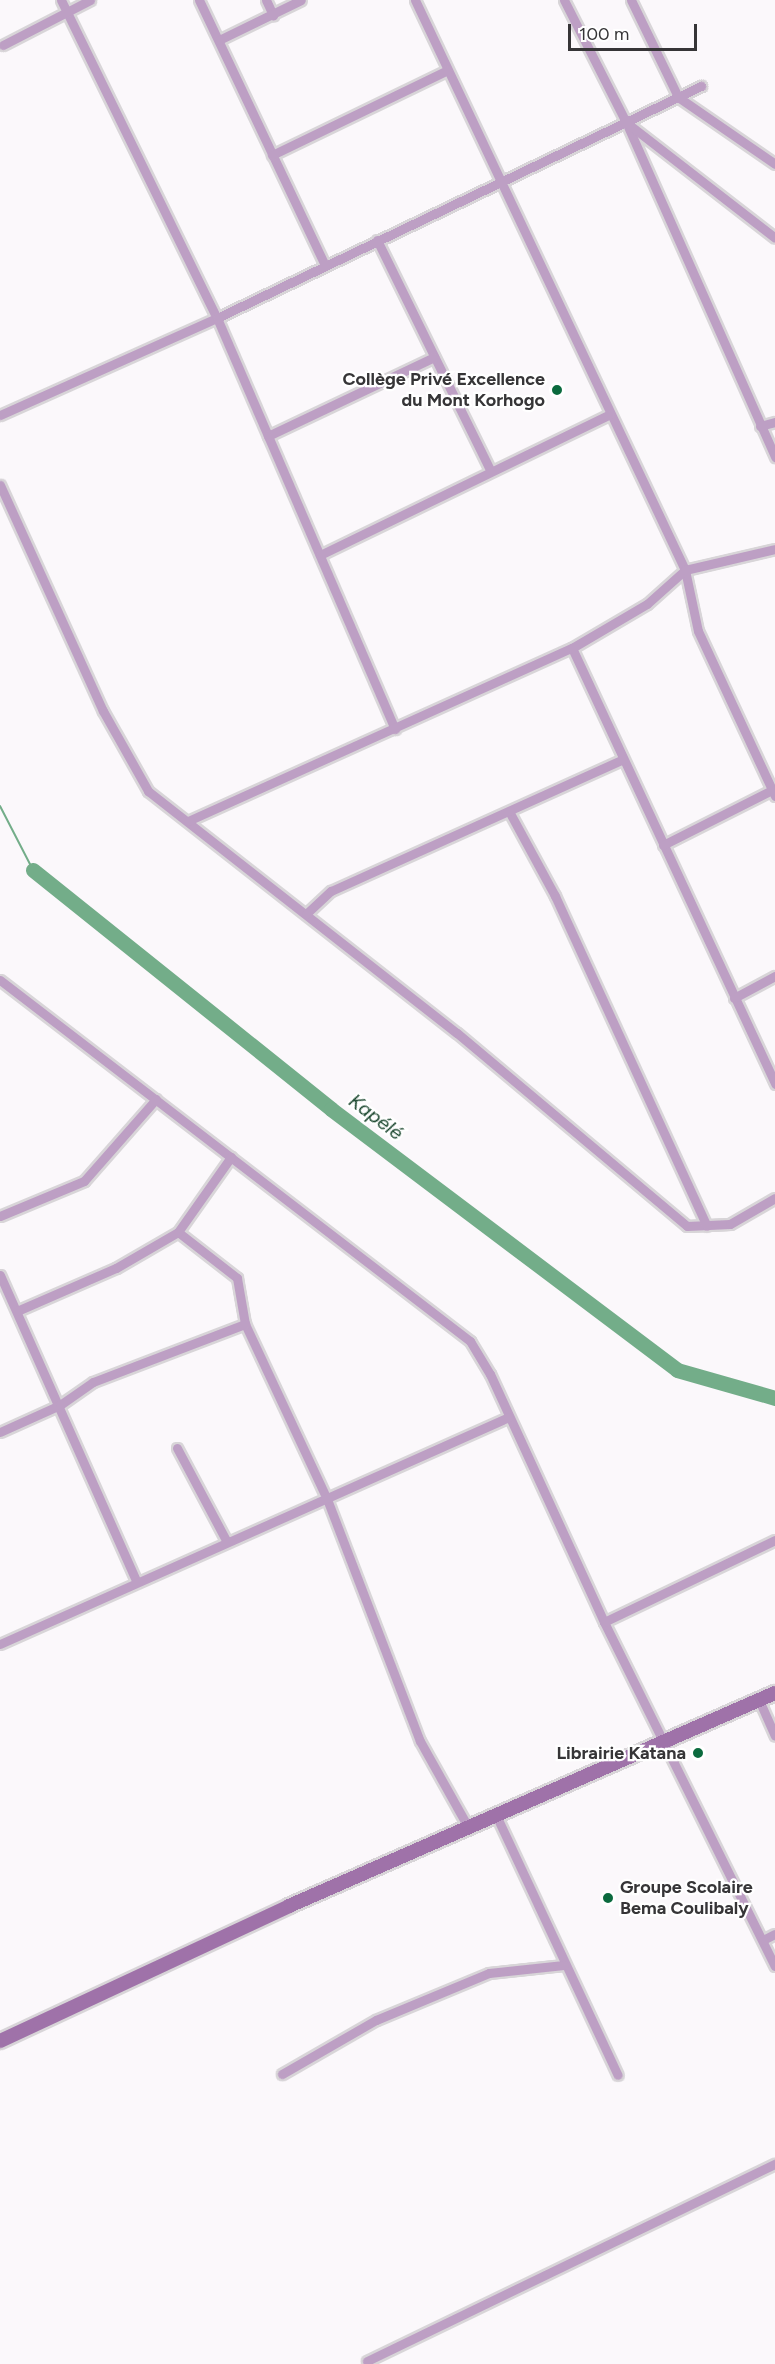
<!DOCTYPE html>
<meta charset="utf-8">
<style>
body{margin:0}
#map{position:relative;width:775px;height:2364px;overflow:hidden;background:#fbf8fb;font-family:Figtree,sans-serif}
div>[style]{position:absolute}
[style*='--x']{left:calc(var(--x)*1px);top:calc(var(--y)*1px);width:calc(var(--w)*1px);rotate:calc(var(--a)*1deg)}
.stream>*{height:2px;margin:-1px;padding:0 1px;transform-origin:1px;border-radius:1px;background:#73ad89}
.river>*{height:15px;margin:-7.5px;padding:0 7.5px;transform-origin:7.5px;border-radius:7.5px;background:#73ad89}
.roads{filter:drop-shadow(2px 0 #d8d5d8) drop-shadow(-2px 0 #d8d5d8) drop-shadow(0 2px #d8d5d8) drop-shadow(0 -2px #d8d5d8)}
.street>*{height:9px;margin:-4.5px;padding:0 4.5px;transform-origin:4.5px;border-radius:4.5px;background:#bd9fc4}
.secondary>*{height:14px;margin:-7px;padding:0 7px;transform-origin:7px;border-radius:7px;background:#9f72a9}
.dots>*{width:16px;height:16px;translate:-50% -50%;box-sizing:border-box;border:3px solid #fff;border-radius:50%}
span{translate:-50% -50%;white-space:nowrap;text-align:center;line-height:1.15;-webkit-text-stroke:4.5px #fff;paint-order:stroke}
.poi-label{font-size:18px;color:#363537;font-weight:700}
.right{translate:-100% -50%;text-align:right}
.left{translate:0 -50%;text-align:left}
.water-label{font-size:20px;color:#16432a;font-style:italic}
.scale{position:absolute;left:568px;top:24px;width:129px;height:27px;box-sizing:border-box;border:3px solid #363537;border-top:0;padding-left:8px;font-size:18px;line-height:21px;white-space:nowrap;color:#363537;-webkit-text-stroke:4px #fff;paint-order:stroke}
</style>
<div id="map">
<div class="stream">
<div style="--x:0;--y:806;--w:72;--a:62.7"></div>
</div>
<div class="river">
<div style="--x:33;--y:870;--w:382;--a:38.7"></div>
<div style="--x:331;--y:1109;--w:433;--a:37"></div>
<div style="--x:677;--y:1370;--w:102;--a:15.9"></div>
</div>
<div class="roads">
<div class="street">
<div style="--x:61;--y:0;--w:354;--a:63.9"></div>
<div style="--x:217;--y:318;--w:448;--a:66.6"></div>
<div style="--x:199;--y:0;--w:293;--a:64.6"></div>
<div style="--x:266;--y:0;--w:17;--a:65"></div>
<div style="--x:415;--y:0;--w:631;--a:64.65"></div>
<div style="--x:685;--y:570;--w:62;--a:78"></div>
<div style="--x:698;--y:631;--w:182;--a:65"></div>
<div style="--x:564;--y:0;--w:137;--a:63.1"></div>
<div style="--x:626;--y:122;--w:367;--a:66"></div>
<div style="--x:631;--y:0;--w:108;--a:64.1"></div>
<div style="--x:678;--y:97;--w:118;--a:34.6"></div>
<div style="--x:219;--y:40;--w:91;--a:-26"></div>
<div style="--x:3;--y:45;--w:98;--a:-27.3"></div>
<div style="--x:627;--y:123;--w:187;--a:37.8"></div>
<div style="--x:272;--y:155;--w:195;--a:-25.8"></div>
<div style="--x:377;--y:240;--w:258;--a:63.8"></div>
<div style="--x:0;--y:415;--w:238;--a:-24.1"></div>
<div style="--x:217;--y:318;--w:537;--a:-25.61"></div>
<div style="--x:760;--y:426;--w:16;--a:-15"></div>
<div style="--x:268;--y:436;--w:184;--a:-25.4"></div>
<div style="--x:0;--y:485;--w:248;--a:65.5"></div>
<div style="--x:103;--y:711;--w:92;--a:60.6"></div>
<div style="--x:148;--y:791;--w:392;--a:38.1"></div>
<div style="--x:457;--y:1033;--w:300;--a:40"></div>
<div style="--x:687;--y:1226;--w:43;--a:-2.7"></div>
<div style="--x:730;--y:1224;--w:52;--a:-30"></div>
<div style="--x:320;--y:555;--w:322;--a:-25.9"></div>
<div style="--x:572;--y:648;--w:481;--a:65"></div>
<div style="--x:510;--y:813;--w:94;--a:61.5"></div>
<div style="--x:555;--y:896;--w:363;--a:65.3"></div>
<div style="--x:188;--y:821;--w:421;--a:-24.3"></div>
<div style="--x:572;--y:648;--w:87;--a:-30.4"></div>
<div style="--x:647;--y:604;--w:51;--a:-41.8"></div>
<div style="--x:685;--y:570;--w:92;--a:-13.1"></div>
<div style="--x:663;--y:845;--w:122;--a:-26.8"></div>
<div style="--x:306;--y:914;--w:34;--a:-43"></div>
<div style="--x:331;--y:891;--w:320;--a:-24.3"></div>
<div style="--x:0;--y:980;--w:593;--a:37.53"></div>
<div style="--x:470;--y:1341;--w:39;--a:59"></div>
<div style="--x:490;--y:1374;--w:273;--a:65.3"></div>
<div style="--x:604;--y:1622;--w:384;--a:63.6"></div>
<div style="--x:734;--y:998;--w:47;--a:-28.2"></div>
<div style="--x:0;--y:1216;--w:91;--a:-22.6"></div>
<div style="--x:84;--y:1181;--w:109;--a:-48.7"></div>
<div style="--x:178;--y:1232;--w:75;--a:37.9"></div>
<div style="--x:237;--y:1278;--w:47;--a:80.1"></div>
<div style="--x:245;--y:1324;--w:193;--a:64.9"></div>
<div style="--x:327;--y:1499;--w:259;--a:69"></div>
<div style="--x:420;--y:1741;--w:98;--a:60.8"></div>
<div style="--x:0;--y:1275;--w:336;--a:66"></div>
<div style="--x:17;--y:1311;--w:108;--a:-23.5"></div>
<div style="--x:116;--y:1268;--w:72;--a:-30.1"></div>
<div style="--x:178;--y:1232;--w:92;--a:-54.8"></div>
<div style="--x:0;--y:1432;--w:66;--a:-24.2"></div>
<div style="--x:60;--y:1405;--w:40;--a:-34.9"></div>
<div style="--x:93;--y:1382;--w:163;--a:-20.9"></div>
<div style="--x:177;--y:1448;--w:106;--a:62"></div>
<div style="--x:604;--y:1622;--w:190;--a:-25.6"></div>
<div style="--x:0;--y:1644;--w:557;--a:-24.04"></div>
<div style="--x:759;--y:1700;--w:39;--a:66"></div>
<div style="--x:495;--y:1813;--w:289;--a:64.9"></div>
<div style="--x:763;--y:1940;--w:13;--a:-27"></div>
<div style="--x:282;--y:2074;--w:108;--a:-29.9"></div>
<div style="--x:376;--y:2020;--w:122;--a:-22.6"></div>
<div style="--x:489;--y:1973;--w:75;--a:-6.1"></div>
<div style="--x:367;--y:2361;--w:453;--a:-25.8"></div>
</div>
<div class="secondary">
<div style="--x:0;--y:2041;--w:319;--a:-25"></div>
<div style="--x:289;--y:1906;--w:531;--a:-23.67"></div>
</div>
</div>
<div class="dots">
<div style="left:557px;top:390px;background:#0b6a3e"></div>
<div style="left:698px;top:1753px;background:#0b6a3e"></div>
<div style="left:608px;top:1898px;background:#0b6a3e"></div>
</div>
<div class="poi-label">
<span class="right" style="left:545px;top:390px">Collège Privé Excellence<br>du Mont Korhogo</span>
<span class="right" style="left:686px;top:1753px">Librairie Katana</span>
<span class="left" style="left:620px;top:1898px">Groupe Scolaire<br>Bema Coulibaly</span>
</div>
<div class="water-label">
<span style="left:376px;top:1117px;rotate:37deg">Kapélé</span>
</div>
<div class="scale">100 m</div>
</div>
